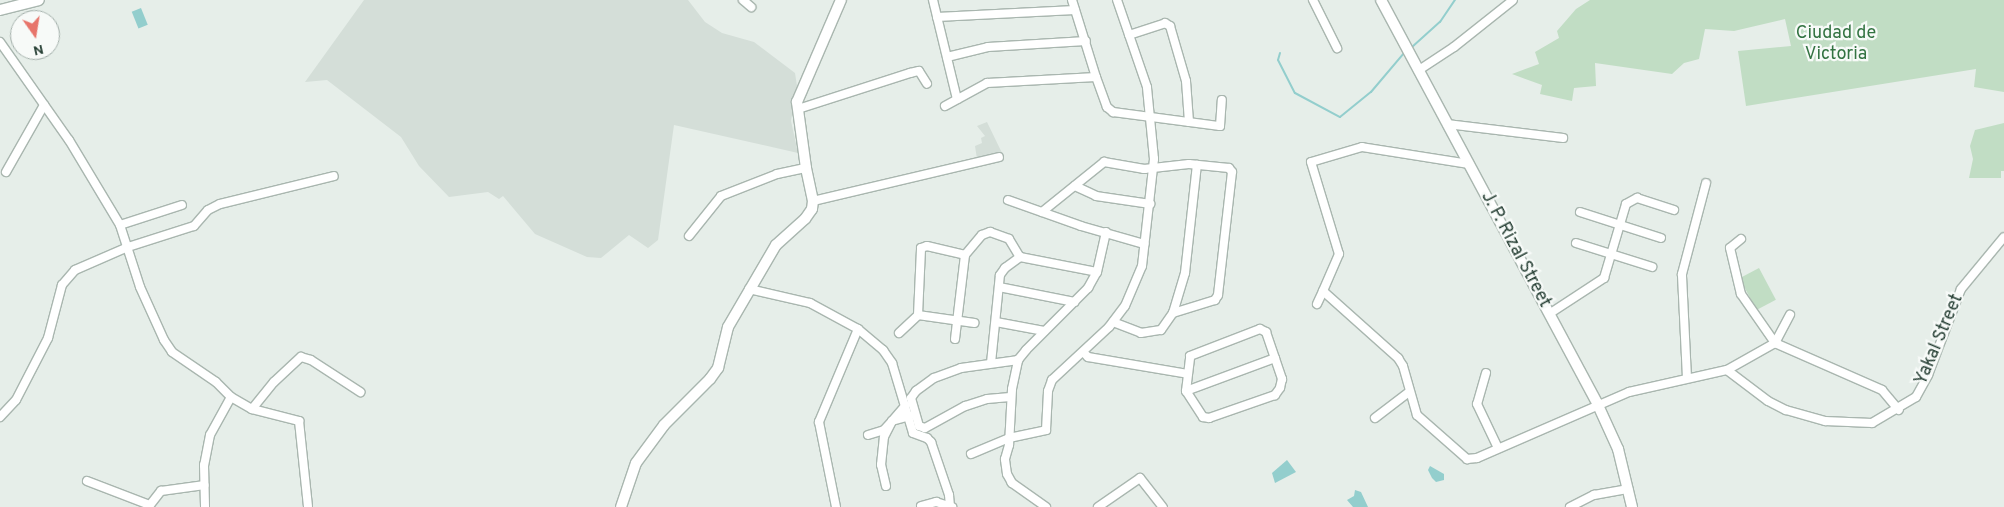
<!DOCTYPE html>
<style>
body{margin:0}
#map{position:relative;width:2004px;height:507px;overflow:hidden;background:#e6eee9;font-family:Overpass,sans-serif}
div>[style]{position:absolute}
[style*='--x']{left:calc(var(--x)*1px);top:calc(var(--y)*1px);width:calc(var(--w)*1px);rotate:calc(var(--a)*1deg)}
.built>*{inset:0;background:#d4ded8}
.green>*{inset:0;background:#c1ddc4;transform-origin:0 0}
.water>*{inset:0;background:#93cecd;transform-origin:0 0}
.stream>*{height:2px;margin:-1px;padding:0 1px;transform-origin:1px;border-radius:1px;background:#93cecd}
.roads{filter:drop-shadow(1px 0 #a9b6af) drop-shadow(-1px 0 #a9b6af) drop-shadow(0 1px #a9b6af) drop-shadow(0 -1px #a9b6af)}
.street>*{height:8px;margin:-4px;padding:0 4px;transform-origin:4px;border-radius:4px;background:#fff}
.secondary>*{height:10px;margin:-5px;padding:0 5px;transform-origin:5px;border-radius:5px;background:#fff}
span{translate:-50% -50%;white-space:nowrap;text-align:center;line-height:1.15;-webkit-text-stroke:4.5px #f7faf8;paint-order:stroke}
.park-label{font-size:18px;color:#337342}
.street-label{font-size:18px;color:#263f34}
.north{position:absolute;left:10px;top:10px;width:50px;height:50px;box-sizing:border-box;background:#f7faf8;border:1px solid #a3afaa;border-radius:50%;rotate:167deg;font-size:14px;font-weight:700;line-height:20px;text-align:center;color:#263f34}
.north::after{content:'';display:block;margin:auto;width:18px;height:22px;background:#e7756b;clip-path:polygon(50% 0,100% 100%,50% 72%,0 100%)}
</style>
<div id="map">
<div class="built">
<div style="clip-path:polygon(364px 0,688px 0,705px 22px,722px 33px,754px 42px,795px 73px,797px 86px,791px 121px,798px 153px,674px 125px,658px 240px,648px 248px,629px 235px,601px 258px,587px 257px,535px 234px,503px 196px,499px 199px,488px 192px,449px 197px,419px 166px,401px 137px,327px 80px,305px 82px)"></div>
<div style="clip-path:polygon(987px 122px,1002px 153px,977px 159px,975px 146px,982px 143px,981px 138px,985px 136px,977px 126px)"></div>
</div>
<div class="green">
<div style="clip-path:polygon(1590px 0,2004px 0,2004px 92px,1974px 87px,1976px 69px,1746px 106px,1738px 51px,1791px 46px,1785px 19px,1734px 31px,1705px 29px,1699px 59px,1684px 63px,1672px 74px,1595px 63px,1596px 86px,1574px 88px,1572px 101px,1540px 94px,1542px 85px,1512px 74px,1539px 64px,1535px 52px,1559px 38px,1557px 31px,1576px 9px)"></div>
<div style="clip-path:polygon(2004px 123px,2004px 171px,2001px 171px,2001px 178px,1969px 178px,1973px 159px,1970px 146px,1975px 130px)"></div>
<div style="left:1759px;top:268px;width:36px;height:22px;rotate:62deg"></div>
</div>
<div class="water">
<div style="left:141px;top:8px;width:18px;height:10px;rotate:68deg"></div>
<div style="clip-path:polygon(1287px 460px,1296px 472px,1275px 483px,1272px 473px)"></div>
<div style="clip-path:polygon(1430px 466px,1444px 474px,1444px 480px,1436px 482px,1432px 478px,1428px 470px)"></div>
<div style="clip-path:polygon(1355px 490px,1361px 492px,1368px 507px,1353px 507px,1347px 500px,1354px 496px)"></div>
</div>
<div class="stream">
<div style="--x:1412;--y:47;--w:38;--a:-42"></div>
<div style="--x:1440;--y:22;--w:27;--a:-56"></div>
<div style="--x:1280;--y:53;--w:7;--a:106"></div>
<div style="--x:1278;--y:60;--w:37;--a:63"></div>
<div style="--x:1295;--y:93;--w:51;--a:28.1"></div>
<div style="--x:1340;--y:117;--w:40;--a:-39"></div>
<div style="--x:1371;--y:92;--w:51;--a:-49.8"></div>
</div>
<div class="roads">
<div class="street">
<div style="--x:743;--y:0;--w:11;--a:41"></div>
<div style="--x:933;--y:0;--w:102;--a:76.4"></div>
<div style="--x:1072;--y:0;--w:81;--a:72.7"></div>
<div style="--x:1096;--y:77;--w:32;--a:70"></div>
<div style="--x:1107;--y:107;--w:8;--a:40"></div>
<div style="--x:1113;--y:112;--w:108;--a:7.5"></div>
<div style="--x:1220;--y:126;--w:26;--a:-86"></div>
<div style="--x:1313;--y:0;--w:54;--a:63.4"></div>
<div style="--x:937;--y:17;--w:138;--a:-2.9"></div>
<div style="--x:1129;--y:35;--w:38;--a:-18"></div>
<div style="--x:1165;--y:23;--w:6;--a:31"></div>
<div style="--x:1170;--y:26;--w:57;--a:73.8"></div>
<div style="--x:1186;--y:81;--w:41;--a:85.8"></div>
<div style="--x:0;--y:42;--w:120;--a:54.9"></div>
<div style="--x:69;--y:140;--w:99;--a:59"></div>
<div style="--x:120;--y:225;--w:65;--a:72.1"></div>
<div style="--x:140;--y:287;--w:58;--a:65.6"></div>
<div style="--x:164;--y:340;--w:14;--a:56"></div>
<div style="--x:172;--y:352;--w:53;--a:34.3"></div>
<div style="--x:216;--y:382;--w:21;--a:45"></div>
<div style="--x:231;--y:397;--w:43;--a:118.9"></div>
<div style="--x:210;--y:435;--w:31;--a:101"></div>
<div style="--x:204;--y:465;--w:42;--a:88.6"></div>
<div style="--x:947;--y:57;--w:42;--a:-13.7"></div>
<div style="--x:988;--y:47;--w:98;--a:-3.5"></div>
<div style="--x:1419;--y:70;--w:42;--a:-33.3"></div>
<div style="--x:1454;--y:47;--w:75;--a:-38.5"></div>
<div style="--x:945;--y:106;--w:48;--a:-28.7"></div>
<div style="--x:987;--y:83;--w:109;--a:-3.2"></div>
<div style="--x:798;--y:109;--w:118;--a:-17.8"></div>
<div style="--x:910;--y:73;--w:9;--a:-13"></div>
<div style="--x:919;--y:71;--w:15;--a:58"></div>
<div style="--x:1447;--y:124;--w:117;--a:6.9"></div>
<div style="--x:1469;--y:164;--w:108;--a:-171"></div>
<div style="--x:1362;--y:147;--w:53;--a:163.6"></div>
<div style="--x:1311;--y:162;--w:96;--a:73.1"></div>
<div style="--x:1339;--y:254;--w:40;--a:113.4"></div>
<div style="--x:1323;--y:291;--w:101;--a:41.8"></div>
<div style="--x:1398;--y:358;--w:9;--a:58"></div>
<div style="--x:1403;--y:366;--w:51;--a:74.1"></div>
<div style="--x:1417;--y:415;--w:67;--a:41.3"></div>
<div style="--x:1467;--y:459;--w:10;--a:-6"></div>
<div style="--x:1477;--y:458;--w:166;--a:-23.5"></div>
<div style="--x:1629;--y:392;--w:100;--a:-12.7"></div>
<div style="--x:1727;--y:370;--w:55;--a:-29.4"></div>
<div style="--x:1775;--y:343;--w:32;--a:-62"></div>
<div style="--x:6;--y:172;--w:77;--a:-60.4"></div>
<div style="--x:1075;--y:186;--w:23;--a:25"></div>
<div style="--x:1096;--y:196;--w:55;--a:8.4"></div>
<div style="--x:1008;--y:200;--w:77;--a:19.6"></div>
<div style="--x:1081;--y:226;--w:66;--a:15.9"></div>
<div style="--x:813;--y:201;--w:191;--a:-13.3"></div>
<div style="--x:1042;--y:212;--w:80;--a:-38.9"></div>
<div style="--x:1104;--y:162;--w:41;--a:9.9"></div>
<div style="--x:1144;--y:169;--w:45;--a:-6.3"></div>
<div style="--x:1189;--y:164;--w:40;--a:5.7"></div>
<div style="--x:1229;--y:168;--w:5;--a:53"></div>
<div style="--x:1232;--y:172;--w:124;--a:96.5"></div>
<div style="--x:1218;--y:295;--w:6;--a:121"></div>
<div style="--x:1215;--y:300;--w:44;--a:162.8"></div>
<div style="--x:1580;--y:212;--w:85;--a:17.8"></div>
<div style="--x:120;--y:225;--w:65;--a:-17.9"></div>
<div style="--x:689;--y:236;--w:51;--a:-51.3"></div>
<div style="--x:721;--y:196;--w:60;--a:-21.4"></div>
<div style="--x:777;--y:174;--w:30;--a:-12"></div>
<div style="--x:1741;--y:239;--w:14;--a:141"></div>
<div style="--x:1730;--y:248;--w:47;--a:76.6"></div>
<div style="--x:1741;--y:294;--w:60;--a:55.2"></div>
<div style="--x:1775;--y:343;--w:117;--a:23.7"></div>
<div style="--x:1882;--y:390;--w:26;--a:50"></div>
<div style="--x:1576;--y:243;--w:80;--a:17.5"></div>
<div style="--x:999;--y:287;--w:77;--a:11.2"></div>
<div style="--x:749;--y:289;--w:63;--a:12.9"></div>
<div style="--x:810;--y:303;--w:55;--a:28.4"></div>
<div style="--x:858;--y:329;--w:101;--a:112.8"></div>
<div style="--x:819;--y:422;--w:87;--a:78.7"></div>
<div style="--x:1317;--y:304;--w:14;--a:-65"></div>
<div style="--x:1549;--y:314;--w:66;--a:-33.2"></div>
<div style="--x:1604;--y:278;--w:77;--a:-73.4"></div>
<div style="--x:1626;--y:204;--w:13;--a:-29"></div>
<div style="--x:1637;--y:198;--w:39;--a:18"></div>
<div style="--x:918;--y:315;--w:57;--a:8.1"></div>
<div style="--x:996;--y:322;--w:49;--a:10.6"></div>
<div style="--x:1113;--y:322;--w:30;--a:21"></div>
<div style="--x:1141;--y:333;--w:20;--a:-9"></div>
<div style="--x:1161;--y:330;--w:21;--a:-55"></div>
<div style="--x:1173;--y:313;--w:42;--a:-73.3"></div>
<div style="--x:1185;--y:273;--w:109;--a:-83.7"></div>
<div style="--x:858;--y:329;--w:33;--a:40"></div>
<div style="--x:883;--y:350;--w:16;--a:55"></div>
<div style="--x:892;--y:363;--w:73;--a:73.3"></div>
<div style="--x:913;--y:433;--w:15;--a:20"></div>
<div style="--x:927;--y:438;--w:6;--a:45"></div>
<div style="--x:931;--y:442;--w:56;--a:71.2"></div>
<div style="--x:949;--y:495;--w:12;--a:85"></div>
<div style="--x:1260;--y:329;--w:7;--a:27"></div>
<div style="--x:1266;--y:332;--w:50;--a:71.2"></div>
<div style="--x:1282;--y:379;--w:9;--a:103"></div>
<div style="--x:1280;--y:388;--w:9;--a:126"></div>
<div style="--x:1275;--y:395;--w:70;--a:160.8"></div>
<div style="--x:1209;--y:418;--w:6;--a:-171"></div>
<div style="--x:1203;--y:417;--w:31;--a:-123"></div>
<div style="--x:1186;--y:391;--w:35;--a:-83"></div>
<div style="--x:1190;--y:356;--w:75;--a:-21.1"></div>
<div style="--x:899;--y:333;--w:26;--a:-43"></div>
<div style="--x:918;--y:315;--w:67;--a:-87.4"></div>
<div style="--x:921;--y:248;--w:6;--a:-18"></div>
<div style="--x:927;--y:246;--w:39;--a:13"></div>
<div style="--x:955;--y:339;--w:85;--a:-83.2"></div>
<div style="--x:965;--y:255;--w:26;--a:-50"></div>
<div style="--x:982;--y:235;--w:9;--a:-21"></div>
<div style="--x:990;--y:232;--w:20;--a:20"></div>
<div style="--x:1009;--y:239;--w:21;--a:59"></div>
<div style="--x:1083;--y:352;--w:7;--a:45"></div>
<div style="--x:1088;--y:357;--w:101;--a:9.6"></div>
<div style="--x:991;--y:363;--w:88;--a:-84.2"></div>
<div style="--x:1000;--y:275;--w:9;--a:-54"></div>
<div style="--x:1005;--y:268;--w:19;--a:-36"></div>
<div style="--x:1020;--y:257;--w:78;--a:11"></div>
<div style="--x:1727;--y:370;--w:51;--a:37.1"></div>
<div style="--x:1768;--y:401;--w:20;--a:27"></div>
<div style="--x:1786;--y:410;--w:41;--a:15.8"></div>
<div style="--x:1825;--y:421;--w:47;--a:2.4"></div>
<div style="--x:1872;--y:423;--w:51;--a:-30.6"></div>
<div style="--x:1916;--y:397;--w:25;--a:-61"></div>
<div style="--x:1928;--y:375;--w:92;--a:-69"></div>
<div style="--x:1961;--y:289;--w:67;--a:-50.4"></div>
<div style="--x:1486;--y:373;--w:32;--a:106"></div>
<div style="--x:1477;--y:404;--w:49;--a:64.5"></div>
<div style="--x:1687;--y:378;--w:104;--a:-92.8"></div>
<div style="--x:1682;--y:274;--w:94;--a:-75.2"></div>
<div style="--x:1186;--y:391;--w:95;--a:-20.3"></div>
<div style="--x:231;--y:397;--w:24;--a:30"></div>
<div style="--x:252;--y:409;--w:35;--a:-51"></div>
<div style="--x:274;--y:382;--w:37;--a:-43"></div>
<div style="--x:301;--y:357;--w:10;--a:17"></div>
<div style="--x:311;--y:360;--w:59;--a:33.1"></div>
<div style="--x:1010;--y:397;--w:23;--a:175"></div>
<div style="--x:987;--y:399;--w:23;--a:162"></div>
<div style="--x:965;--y:406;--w:46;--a:151.2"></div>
<div style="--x:925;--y:428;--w:6;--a:-162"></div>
<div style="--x:919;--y:426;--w:29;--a:-106"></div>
<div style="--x:911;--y:398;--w:9;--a:-54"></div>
<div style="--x:916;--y:391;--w:22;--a:-36"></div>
<div style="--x:934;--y:378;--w:29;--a:-20"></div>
<div style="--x:961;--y:368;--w:58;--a:-8"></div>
<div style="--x:252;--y:409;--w:49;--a:14.3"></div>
<div style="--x:299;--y:421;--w:86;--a:84"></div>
<div style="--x:0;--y:417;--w:23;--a:-47"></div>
<div style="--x:16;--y:400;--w:70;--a:-62.7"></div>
<div style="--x:48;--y:338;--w:55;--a:-75.2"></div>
<div style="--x:62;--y:285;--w:20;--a:-49"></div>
<div style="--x:75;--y:270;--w:58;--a:-23.5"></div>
<div style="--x:128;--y:247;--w:69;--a:-17.7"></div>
<div style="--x:194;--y:226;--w:21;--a:-49"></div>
<div style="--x:208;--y:210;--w:13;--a:-27"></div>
<div style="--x:220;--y:204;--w:117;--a:-13.8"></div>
<div style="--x:1375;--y:418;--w:43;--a:-37.4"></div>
<div style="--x:868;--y:435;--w:17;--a:-17"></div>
<div style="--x:884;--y:430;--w:12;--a:-48"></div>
<div style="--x:892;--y:421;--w:18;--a:-16"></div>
<div style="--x:971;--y:454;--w:41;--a:-22.8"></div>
<div style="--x:1009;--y:438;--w:38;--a:-12"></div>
<div style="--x:1046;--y:430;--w:39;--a:-87"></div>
<div style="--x:1048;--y:391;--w:12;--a:-70"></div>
<div style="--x:1052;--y:380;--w:78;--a:-42.9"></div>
<div style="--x:1109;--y:327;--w:26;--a:-53"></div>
<div style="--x:1125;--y:306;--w:43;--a:-67"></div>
<div style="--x:1142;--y:266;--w:108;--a:-83.6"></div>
<div style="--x:1154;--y:159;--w:72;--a:-95.6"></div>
<div style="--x:1147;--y:87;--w:92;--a:-109"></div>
<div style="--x:87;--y:481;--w:67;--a:20.9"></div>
<div style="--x:150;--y:505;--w:18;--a:-52"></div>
<div style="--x:161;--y:491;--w:44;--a:-7.8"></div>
<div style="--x:886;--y:486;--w:22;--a:-103"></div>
<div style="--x:881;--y:465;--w:28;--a:-84"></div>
<div style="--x:884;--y:437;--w:18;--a:-63"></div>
<div style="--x:892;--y:421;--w:21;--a:-49"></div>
<div style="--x:921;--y:506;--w:16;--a:-15"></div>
<div style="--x:936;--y:502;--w:17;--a:17"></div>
<div style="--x:1046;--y:507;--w:42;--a:-144.8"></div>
<div style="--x:1012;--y:483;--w:10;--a:-119"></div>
<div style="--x:1007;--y:474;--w:15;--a:-98"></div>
<div style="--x:1005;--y:459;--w:15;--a:-74"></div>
<div style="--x:1009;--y:445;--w:56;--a:-86.9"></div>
<div style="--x:1012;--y:389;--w:30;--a:-78"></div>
<div style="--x:1018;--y:360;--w:13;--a:-51"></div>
<div style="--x:1026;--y:350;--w:88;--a:-45"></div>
<div style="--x:1088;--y:288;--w:18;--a:-61"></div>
<div style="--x:1097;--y:272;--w:41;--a:-77.3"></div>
<div style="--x:1098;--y:507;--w:51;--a:-34.6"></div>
<div style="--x:1140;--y:478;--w:37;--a:52"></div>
<div style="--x:1570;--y:507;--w:27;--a:-27"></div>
<div style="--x:1594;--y:495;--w:35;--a:-10"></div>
</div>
<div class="secondary">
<div style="--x:1381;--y:0;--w:457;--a:61.8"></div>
<div style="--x:1597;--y:403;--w:51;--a:65.5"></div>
<div style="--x:1618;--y:449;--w:60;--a:76.4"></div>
<div style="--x:0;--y:10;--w:40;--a:-14.4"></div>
<div style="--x:621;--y:507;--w:46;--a:-71.2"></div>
<div style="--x:636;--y:463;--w:47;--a:-53.6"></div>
<div style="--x:664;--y:425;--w:65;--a:-45"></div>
<div style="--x:710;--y:379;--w:14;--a:-54"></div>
<div style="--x:718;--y:368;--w:42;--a:-76.3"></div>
<div style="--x:728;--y:327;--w:95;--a:-59.7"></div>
<div style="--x:776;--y:245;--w:39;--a:-42"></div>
<div style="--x:805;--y:219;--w:12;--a:-55"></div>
<div style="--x:812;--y:209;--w:8;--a:-83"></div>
<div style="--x:813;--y:201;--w:34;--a:-102"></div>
<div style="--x:806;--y:168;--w:67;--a:-97.8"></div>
<div style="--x:797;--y:102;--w:111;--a:-66.7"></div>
</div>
</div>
<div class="park-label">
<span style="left:1836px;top:45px">Ciudad de<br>Victoria</span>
</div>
<div class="street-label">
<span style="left:1515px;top:250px;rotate:62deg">J. P. Rizal Street</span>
<span style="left:1940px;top:340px;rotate:-67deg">Yakal Street</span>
</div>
<div class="north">N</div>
</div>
